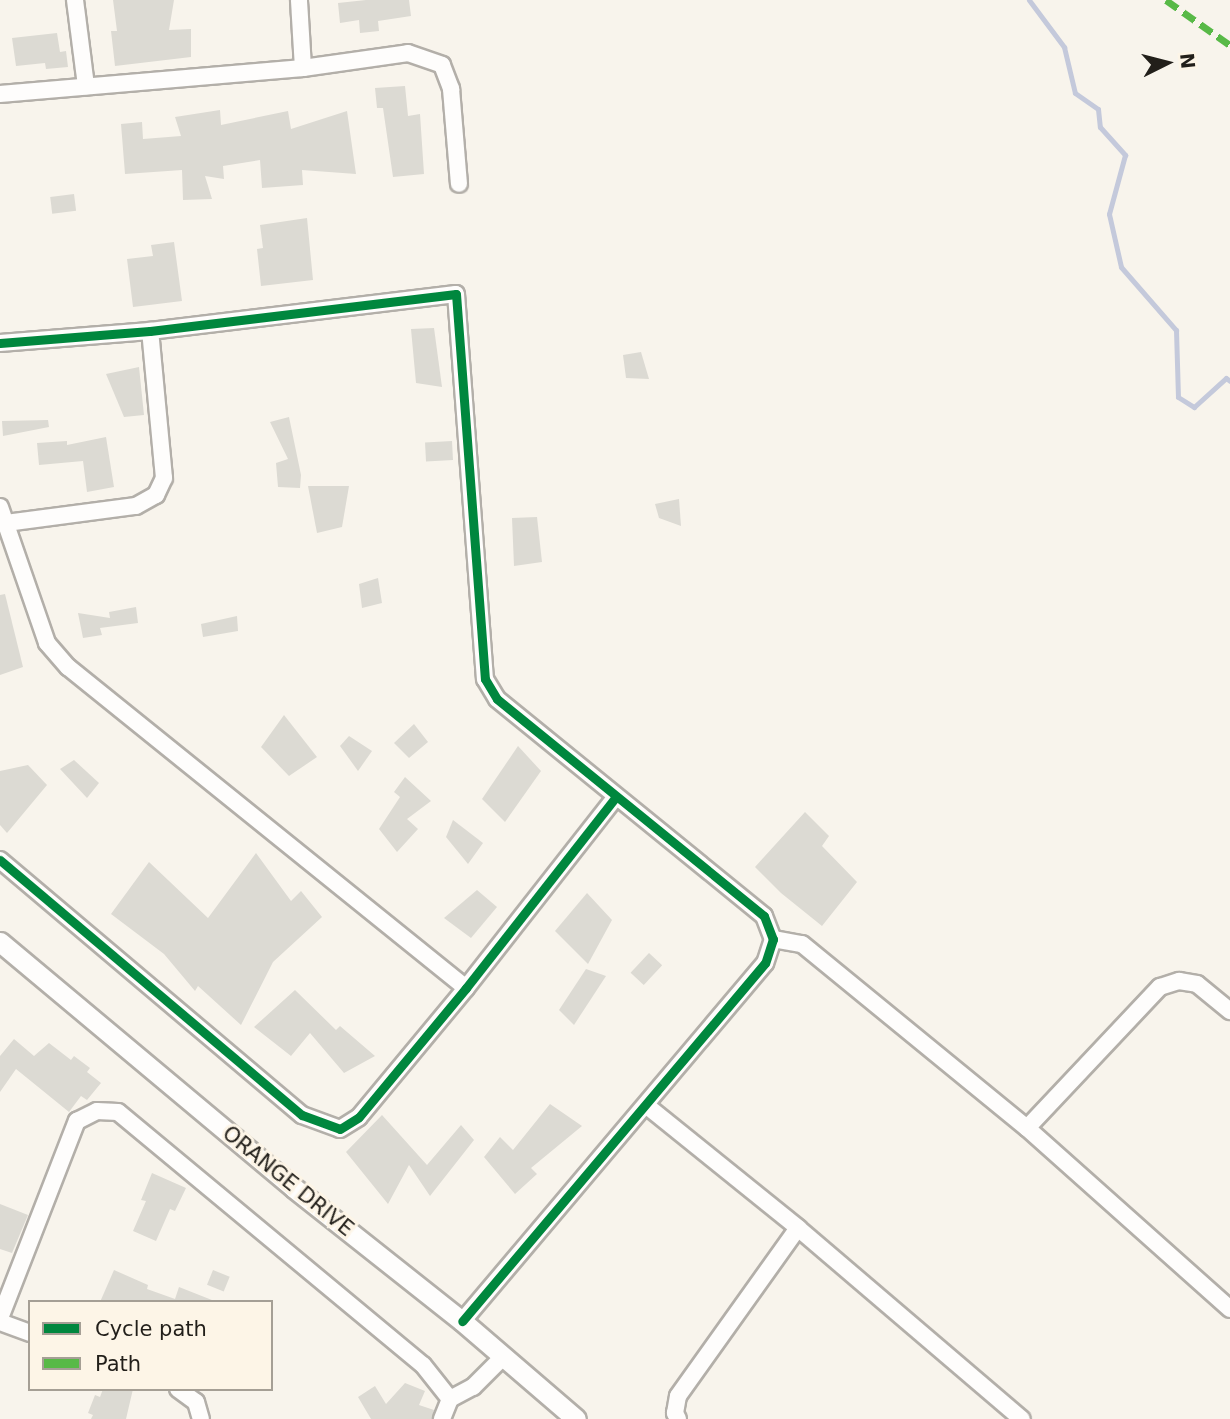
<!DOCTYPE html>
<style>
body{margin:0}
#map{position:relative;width:1230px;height:1419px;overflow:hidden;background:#f8f4ec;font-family:"DejaVu Sans",sans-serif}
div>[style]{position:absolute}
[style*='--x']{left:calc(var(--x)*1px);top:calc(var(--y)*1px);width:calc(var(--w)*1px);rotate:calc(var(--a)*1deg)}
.stream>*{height:5px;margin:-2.5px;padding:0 2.5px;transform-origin:2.5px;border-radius:2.5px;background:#c4c9db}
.building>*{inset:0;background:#dcdad3;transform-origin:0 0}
.roads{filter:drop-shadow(2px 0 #b3afa9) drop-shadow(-2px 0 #b3afa9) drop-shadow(0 2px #b3afa9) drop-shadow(0 -2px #b3afa9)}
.minor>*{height:16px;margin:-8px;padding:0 8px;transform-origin:8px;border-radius:8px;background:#fefdfc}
.tertiary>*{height:19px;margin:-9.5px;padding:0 9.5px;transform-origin:9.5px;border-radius:9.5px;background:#fefdfc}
.quiet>*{height:7px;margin-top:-3.5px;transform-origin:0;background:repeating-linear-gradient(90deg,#58b947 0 14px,transparent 0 21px)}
.cycleway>*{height:9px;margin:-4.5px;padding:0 4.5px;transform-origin:4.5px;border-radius:4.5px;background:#00873e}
span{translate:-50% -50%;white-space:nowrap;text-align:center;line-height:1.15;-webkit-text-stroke:6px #fdf5e7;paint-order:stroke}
.street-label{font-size:21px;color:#221f1a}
.legend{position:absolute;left:28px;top:1300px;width:245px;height:91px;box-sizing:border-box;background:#fdf5e7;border:2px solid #a59f95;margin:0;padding:9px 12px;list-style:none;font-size:21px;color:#221f1a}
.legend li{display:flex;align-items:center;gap:14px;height:35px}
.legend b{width:35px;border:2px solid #a59f95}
.north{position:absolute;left:1132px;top:28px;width:70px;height:70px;-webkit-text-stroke:5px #fdf5e7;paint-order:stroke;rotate:84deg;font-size:19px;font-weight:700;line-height:28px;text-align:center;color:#221f1a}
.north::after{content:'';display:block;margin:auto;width:24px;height:32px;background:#221f1a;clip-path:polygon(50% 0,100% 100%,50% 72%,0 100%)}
</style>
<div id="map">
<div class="stream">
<div style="--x:1029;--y:0;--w:59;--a:53.3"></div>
<div style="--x:1064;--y:47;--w:47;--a:76.6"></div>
<div style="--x:1075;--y:93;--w:28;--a:35"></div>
<div style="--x:1098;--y:109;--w:18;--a:84"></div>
<div style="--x:1100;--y:127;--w:38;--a:48"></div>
<div style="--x:1125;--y:155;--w:61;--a:105.2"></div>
<div style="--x:1109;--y:214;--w:54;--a:77.2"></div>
<div style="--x:1121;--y:267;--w:84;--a:48.9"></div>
<div style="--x:1176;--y:330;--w:67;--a:88.3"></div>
<div style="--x:1178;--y:397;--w:19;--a:32"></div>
<div style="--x:1194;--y:407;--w:43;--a:-42.2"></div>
<div style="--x:1226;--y:378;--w:5;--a:37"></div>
</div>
<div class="building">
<div style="clip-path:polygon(113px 0,174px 0,169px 30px,191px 29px,191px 57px,115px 66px,111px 31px,117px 31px)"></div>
<div style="clip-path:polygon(366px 0,409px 0,411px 16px,378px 21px,379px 31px,360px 33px,359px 20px,340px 23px,338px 3px)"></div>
<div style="clip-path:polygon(57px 33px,60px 52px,66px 51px,68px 67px,46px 69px,45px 63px,16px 66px,12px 38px)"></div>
<div style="clip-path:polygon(405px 86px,408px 116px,420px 114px,424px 174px,393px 177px,383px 108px,377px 108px,375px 88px)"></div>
<div style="clip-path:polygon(220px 110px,221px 125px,288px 111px,291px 129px,347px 111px,356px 174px,302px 170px,303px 185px,262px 188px,260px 160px,223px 166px,224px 179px,205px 176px,212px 199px,183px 200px,182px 170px,125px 174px,121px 124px,142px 122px,143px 139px,181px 136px,175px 117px)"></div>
<div style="left:74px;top:194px;width:17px;height:24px;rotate:83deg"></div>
<div style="clip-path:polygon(307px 218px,313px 280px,261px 286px,257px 249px,263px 248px,260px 225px)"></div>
<div style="clip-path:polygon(174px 242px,182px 301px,133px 307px,127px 259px,153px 256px,151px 245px)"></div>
<div style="clip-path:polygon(434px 328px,442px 387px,416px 383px,411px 329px)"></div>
<div style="clip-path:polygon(641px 352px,649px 379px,626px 378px,623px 355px)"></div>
<div style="clip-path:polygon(139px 367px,144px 415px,124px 417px,106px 374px)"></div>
<div style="clip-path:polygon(289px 417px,301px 475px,300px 488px,278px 487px,276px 463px,288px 459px,270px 422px)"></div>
<div style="clip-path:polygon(48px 420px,49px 427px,3px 436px,2px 421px)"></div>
<div style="clip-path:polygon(106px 437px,114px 487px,87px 492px,83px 461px,39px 465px,37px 443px,67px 441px,67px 445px)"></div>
<div style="left:452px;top:441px;width:19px;height:27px;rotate:87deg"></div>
<div style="clip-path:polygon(308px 486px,349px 486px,342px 527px,317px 533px)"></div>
<div style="clip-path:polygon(679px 499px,681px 526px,659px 518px,655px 504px)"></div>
<div style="clip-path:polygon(537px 517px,542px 562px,514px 566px,512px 518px)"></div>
<div style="clip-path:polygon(378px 578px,382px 603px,362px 608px,359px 584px)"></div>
<div style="clip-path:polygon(5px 594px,23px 667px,0 675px,0 595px)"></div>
<div style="clip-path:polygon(136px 607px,138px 623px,100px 628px,102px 635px,83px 638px,78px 613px,110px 618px,109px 612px)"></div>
<div style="clip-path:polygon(237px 616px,238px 631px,203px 637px,201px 624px)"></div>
<div style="clip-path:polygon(284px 715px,317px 757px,289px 776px,261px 747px)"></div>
<div style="clip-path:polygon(414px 724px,428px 742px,409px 758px,394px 743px)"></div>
<div style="clip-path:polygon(349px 736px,372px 751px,358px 771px,340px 746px)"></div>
<div style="clip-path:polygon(518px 746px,541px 771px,505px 822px,482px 799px)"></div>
<div style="clip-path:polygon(74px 760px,99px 783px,87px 798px,60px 769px)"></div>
<div style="clip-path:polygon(28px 765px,47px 785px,7px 833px,0 825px,0 771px)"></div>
<div style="clip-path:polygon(405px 777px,431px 801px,407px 819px,418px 829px,397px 852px,379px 829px,400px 797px,394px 792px)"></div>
<div style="clip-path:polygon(805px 812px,829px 836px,822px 846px,857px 882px,822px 926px,781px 893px,755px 867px)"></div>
<div style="clip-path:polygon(453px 820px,483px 843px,468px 864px,446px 837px)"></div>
<div style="clip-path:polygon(256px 853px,291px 901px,301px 891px,322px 917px,273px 962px,241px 1025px,198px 986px,195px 991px,164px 954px,111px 914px,149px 862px,208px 918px)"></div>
<div style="clip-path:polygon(477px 890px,497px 907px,471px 938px,444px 918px)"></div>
<div style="clip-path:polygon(587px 893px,612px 920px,588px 964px,555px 931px)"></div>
<div style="left:649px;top:953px;width:18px;height:27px;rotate:43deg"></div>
<div style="clip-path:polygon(586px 969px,606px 976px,574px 1025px,559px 1010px)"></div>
<div style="clip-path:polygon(295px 990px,336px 1030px,340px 1026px,375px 1056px,344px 1073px,310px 1033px,291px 1056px,254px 1027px)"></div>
<div style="clip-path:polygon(14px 1039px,34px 1056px,49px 1043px,71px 1060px,74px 1056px,90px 1068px,87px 1072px,101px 1083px,87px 1100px,81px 1096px,69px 1112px,16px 1069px,0 1092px,0 1056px)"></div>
<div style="clip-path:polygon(550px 1104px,582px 1126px,531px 1168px,537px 1174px,515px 1194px,484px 1157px,500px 1137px,513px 1150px)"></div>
<div style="clip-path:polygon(382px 1115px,427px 1165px,461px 1125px,474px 1140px,430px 1196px,409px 1165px,388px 1204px,346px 1152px)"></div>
<div style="clip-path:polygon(152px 1173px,186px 1188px,175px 1211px,170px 1209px,156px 1241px,133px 1231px,146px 1201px,141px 1200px)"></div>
<div style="clip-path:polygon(0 1204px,28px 1215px,12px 1253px,0 1249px)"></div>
<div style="clip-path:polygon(114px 1270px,148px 1285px,147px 1289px,175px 1299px,179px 1287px,217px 1302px,100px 1302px)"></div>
<div style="left:213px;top:1270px;width:18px;height:16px;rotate:22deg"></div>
<div style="clip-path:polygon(405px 1383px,425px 1391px,419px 1405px,434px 1410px,432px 1419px,371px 1419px,358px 1397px,375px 1386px,386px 1404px)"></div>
<div style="clip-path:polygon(103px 1389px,133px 1389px,126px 1419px,91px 1419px,93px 1415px,88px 1413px,95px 1395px,100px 1397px)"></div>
</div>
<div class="roads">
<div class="minor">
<div style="--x:75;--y:0;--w:87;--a:82.7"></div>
<div style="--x:303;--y:68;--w:106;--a:-8.1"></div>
<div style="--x:408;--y:53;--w:36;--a:19"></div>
<div style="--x:442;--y:65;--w:26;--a:69"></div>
<div style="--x:451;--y:89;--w:95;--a:85.2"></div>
<div style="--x:0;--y:94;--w:304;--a:-4.9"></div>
<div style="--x:303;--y:68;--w:68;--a:-93.4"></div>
<div style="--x:0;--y:343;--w:150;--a:-4.6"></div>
<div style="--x:150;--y:331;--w:308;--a:-6.9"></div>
<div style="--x:456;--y:294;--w:386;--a:85.7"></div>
<div style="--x:485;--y:679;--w:23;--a:59"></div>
<div style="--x:497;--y:699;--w:344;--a:39.1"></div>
<div style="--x:764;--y:916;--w:25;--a:69"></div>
<div style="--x:773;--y:939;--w:25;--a:108"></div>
<div style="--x:765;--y:963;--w:469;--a:130.2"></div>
<div style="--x:0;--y:507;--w:144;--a:70.9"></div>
<div style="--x:47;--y:643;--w:32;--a:49"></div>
<div style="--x:68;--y:667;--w:511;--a:38.89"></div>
<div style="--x:6;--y:523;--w:131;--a:-7.5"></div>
<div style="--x:136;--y:506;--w:23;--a:-29"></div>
<div style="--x:156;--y:495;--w:19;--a:-65"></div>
<div style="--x:164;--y:478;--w:148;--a:-95.4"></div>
<div style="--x:0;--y:860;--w:395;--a:40.2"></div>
<div style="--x:302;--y:1115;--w:40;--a:20.2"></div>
<div style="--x:340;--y:1129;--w:22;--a:-32"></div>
<div style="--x:359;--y:1117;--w:168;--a:-50.3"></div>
<div style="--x:466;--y:988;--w:241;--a:-51.9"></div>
<div style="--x:773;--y:939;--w:29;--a:10"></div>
<div style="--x:802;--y:944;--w:291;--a:39.3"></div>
<div style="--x:1027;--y:1128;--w:272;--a:41.7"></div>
<div style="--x:647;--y:1106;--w:194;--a:38.9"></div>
<div style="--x:798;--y:1228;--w:294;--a:40.5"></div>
<div style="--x:1027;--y:1128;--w:194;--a:-46.7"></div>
<div style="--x:1160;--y:987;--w:20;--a:-18"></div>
<div style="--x:1179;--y:981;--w:18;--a:9"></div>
<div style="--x:1197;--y:984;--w:43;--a:39.3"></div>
<div style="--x:0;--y:1318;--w:212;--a:-68.7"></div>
<div style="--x:77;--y:1121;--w:22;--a:-27"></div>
<div style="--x:97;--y:1111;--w:21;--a:3"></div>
<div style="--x:118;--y:1112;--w:396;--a:39.7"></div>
<div style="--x:423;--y:1365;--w:43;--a:51.5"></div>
<div style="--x:450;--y:1399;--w:22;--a:112"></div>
<div style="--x:0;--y:1322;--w:32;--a:20"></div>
<div style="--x:178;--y:1389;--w:22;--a:36"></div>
<div style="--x:196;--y:1402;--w:18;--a:74"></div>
<div style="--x:450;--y:1399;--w:26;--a:-28"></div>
<div style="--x:473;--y:1387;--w:41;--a:-45"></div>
<div style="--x:678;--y:1419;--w:7;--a:-117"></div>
<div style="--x:675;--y:1413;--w:17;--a:-80"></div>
<div style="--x:678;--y:1396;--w:206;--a:-54.5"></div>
</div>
<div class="tertiary">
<div style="--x:0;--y:942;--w:383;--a:39.9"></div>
<div style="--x:294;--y:1188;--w:214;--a:38.4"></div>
<div style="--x:462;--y:1321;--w:150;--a:40.7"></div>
</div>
</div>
<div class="quiet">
<div style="--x:1166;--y:0;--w:78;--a:35.1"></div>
</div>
<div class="cycleway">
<div style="--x:0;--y:343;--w:150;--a:-4.6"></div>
<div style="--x:150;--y:331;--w:308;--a:-6.9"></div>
<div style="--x:456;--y:294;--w:386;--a:85.7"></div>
<div style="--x:485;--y:679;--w:23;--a:59"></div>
<div style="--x:497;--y:699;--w:344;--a:39.1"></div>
<div style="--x:764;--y:916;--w:25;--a:69"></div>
<div style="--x:773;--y:939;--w:25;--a:108"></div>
<div style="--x:765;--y:963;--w:469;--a:130.2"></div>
<div style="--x:0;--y:860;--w:395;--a:40.2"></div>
<div style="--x:302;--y:1115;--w:40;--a:20.2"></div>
<div style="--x:340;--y:1129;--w:22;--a:-32"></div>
<div style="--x:359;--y:1117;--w:168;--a:-50.3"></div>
<div style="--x:466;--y:988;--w:241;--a:-51.9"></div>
</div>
<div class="street-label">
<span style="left:288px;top:1181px;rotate:39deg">ORANGE DRIVE</span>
</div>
<ul class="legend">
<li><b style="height:9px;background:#00873e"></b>Cycle path</li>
<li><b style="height:9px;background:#58b947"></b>Path</li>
</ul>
<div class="north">N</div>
</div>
